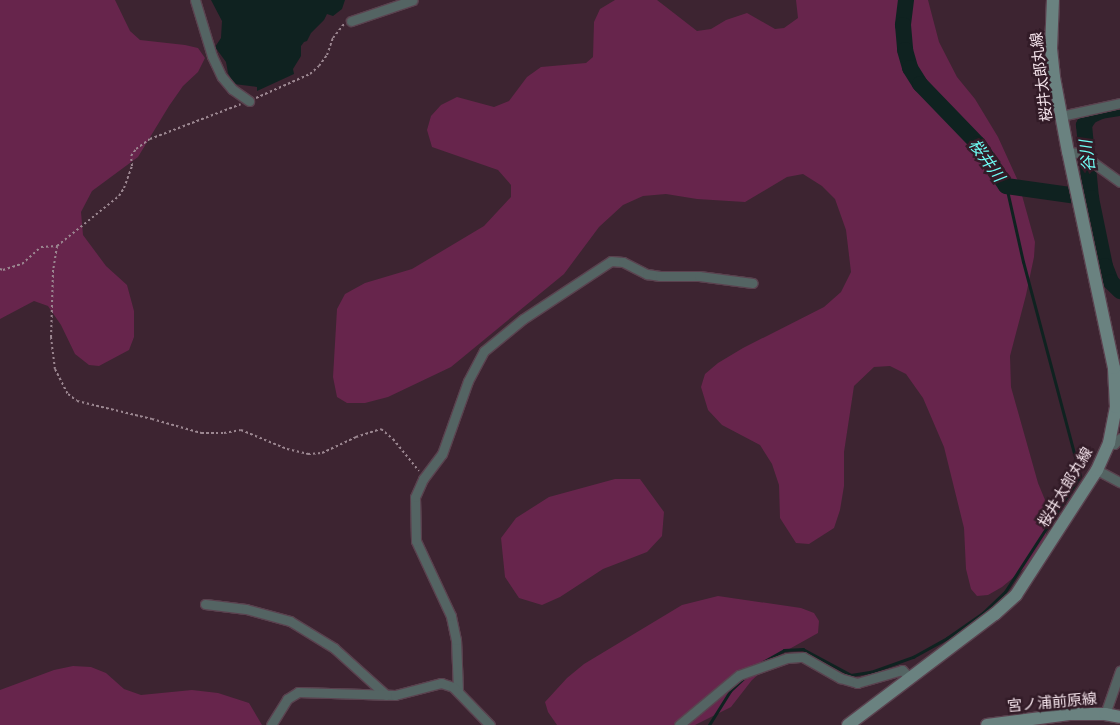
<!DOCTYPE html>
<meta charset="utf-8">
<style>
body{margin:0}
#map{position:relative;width:1120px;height:725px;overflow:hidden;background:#3d2431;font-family:"Playfair Display","Noto Sans JP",serif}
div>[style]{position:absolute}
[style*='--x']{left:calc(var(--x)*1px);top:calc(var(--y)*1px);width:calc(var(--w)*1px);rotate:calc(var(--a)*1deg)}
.green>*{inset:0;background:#67254c}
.water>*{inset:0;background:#0f2220}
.stream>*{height:2.5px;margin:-1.25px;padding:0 1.25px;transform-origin:1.25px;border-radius:1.25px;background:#0f2220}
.river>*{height:16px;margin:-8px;padding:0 8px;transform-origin:8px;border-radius:8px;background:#0f2220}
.path>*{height:2px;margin-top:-1px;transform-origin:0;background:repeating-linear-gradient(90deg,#9b8690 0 2.5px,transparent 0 5px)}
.roads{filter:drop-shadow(1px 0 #5a424f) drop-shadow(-1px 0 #5a424f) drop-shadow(0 1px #5a424f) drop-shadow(0 -1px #5a424f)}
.minor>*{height:9px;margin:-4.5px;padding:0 4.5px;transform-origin:4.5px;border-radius:4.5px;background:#546463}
.secondary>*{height:12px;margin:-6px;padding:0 6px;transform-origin:6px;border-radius:6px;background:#6a8280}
span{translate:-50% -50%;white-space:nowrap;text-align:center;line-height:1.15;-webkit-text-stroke:5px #321b27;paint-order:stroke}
.street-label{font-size:15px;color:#f3e2ea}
.water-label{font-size:16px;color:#6ffef6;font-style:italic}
</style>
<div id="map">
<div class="green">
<div style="clip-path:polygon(0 0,115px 0,130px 31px,140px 40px,185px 45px,198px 48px,205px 58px,198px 72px,183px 86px,169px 106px,138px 157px,92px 191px,81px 212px,83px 235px,106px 266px,127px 285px,134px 311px,134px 337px,129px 350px,99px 366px,89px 365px,75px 354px,61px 325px,48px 306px,34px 301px,0 319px)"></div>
<div style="clip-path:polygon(615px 0,657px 0,697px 31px,711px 29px,726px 20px,747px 13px,775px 29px,784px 28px,798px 18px,796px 0,928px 0,939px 42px,957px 77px,975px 99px,998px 137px,1018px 181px,1035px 242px,1034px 257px,1026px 295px,1010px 356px,1011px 387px,1038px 483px,1050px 512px,1045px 540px,1030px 564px,1002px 587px,988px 595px,977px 596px,971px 589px,966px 569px,964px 528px,944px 447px,923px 398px,906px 374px,890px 366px,874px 367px,854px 386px,844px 452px,844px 486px,840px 510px,834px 528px,809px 544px,796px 543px,780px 518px,779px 485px,772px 464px,760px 445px,722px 425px,708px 410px,701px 387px,705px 374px,718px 363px,743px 348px,824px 307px,841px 292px,851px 272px,846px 230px,835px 199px,822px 186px,803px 174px,787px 177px,745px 202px,697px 199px,666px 194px,643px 196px,623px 205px,599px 227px,564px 274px,451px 367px,388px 397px,365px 403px,347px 403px,337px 397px,333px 377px,337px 309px,345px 294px,365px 283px,412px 269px,484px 226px,511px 197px,511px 185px,498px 170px,432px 147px,427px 130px,431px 116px,441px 105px,457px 97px,494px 107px,509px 101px,527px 77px,541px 67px,586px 63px,593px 57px,594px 22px,600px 9px)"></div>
<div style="clip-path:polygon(615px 479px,640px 479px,664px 512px,662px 536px,647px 552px,603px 569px,560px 597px,542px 605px,519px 598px,505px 577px,501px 538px,516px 518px,549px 497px)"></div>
<div style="clip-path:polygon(718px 596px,801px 608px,814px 613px,819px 621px,818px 633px,784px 652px,752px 680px,731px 707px,695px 725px,557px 725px,548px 712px,545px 702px,567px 678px,584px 664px,682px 605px)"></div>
<div style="clip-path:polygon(73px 666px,91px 667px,106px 673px,124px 689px,141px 695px,192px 690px,218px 693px,249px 703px,262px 725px,0 725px,0 690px,54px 670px)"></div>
</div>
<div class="water">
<div style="clip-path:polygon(211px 0,345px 0,342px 9px,333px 16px,327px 14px,324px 20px,311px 33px,307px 41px,304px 42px,301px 46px,301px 56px,293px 69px,294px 74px,257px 91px,257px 87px,234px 84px,228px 73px,226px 62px,215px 47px,221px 38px,222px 21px)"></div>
</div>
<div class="stream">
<div style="--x:761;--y:663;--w:26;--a:-29"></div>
<div style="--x:784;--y:650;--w:19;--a:-3"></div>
<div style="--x:803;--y:649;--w:55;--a:28.4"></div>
<div style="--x:851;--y:675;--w:20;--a:-9"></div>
<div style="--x:871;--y:672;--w:45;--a:-19.7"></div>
<div style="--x:913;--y:657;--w:39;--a:-29"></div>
<div style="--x:947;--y:638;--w:44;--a:-34.8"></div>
<div style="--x:983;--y:613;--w:30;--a:-44"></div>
<div style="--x:1005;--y:592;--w:138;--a:-57.1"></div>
<div style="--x:1080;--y:476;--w:221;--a:-104.9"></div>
<div style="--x:1023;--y:262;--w:78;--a:-102.6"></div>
<div style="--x:709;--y:725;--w:40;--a:-58"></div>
<div style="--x:730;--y:691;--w:21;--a:-43"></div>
</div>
<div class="river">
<div style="--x:906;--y:0;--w:25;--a:97"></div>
<div style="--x:903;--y:25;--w:25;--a:85"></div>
<div style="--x:905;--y:50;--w:19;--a:74"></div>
<div style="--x:910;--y:68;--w:19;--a:58"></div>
<div style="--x:920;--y:84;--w:83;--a:46"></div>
<div style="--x:978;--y:144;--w:50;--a:56.3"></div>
<div style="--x:1006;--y:186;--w:86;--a:8"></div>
<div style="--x:1120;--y:108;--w:19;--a:171"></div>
<div style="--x:1101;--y:111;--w:12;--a:156"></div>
<div style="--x:1090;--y:116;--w:11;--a:124"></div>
<div style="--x:1084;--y:125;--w:73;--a:84.5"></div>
<div style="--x:1091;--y:198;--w:69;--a:78.4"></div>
<div style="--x:1105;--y:266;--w:17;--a:69"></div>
<div style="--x:1111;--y:282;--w:13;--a:45"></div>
</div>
<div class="path">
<div style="--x:256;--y:98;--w:59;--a:-24"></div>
<div style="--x:310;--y:74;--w:12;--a:-42"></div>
<div style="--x:319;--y:66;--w:14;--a:-54"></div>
<div style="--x:327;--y:55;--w:18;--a:-71"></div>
<div style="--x:333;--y:38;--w:18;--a:-52"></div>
<div style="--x:57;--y:246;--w:24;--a:99"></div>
<div style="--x:53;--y:270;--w:67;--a:91.7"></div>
<div style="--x:51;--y:337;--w:32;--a:83"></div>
<div style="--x:55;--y:369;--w:28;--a:63"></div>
<div style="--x:68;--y:394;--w:11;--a:38"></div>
<div style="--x:77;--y:401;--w:77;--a:13.5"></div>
<div style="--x:152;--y:419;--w:51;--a:15.9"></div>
<div style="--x:201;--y:433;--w:23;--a:0"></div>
<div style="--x:224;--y:433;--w:17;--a:-10"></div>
<div style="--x:241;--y:430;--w:50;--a:22.4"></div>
<div style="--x:287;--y:449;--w:22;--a:13"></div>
<div style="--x:308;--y:454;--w:14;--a:-4"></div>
<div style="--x:322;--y:453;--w:38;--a:-25"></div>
<div style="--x:356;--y:437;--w:26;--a:-18"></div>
<div style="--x:381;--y:429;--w:16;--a:40"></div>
<div style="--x:393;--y:439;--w:41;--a:50.9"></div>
<div style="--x:0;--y:269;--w:3;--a:18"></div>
<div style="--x:3;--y:270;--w:20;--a:-18"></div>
<div style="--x:22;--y:264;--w:25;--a:-42"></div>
<div style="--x:41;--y:247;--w:16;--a:-4"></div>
<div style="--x:57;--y:246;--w:80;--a:-38.9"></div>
<div style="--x:119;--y:196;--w:9;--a:-58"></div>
<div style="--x:124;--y:188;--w:23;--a:-70"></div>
<div style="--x:132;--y:166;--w:10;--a:-96"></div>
<div style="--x:131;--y:156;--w:9;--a:-54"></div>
<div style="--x:136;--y:149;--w:17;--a:-36"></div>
<div style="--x:150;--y:139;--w:97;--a:-21"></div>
</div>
<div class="roads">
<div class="minor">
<div style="--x:195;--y:0;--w:59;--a:73.1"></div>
<div style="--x:212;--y:56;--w:23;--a:65"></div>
<div style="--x:222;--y:77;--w:16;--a:50"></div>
<div style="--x:232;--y:89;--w:21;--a:35"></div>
<div style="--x:351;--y:21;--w:65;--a:-18.7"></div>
<div style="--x:1061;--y:116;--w:60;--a:-12.4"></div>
<div style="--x:1068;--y:152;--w:12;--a:5"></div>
<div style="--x:1080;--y:153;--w:49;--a:35.9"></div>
<div style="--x:1109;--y:443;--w:5;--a:11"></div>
<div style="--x:1114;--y:444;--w:8;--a:-45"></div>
<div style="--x:1097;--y:470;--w:26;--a:28"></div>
<div style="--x:205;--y:604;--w:41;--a:7"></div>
<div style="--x:246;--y:609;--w:46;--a:15.3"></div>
<div style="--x:290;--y:621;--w:52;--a:31.5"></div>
<div style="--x:334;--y:648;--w:70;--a:42.1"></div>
<div style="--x:458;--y:691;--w:51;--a:-92.2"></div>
<div style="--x:456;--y:640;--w:25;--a:-102"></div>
<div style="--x:451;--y:616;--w:83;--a:-115"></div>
<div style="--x:416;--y:541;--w:44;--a:-91.3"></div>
<div style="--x:415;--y:497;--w:20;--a:-66"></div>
<div style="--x:423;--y:479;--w:31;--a:-53"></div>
<div style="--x:442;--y:454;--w:77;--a:-70.4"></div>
<div style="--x:468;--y:381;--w:34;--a:-62"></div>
<div style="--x:484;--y:351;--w:50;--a:-39.4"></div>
<div style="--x:523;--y:319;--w:105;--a:-33.4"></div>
<div style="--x:611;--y:261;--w:12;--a:5"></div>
<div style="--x:623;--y:262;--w:27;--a:27"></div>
<div style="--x:647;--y:274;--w:13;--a:9"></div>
<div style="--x:660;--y:276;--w:39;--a:0"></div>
<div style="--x:699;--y:276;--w:54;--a:7.4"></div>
<div style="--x:1105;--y:714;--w:46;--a:-70.8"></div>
<div style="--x:271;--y:725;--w:31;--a:-58"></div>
<div style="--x:287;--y:699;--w:13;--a:-32"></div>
<div style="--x:298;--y:692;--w:97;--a:1.8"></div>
<div style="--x:395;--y:695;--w:48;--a:-14.6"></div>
<div style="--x:441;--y:683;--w:13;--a:18"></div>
<div style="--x:453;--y:687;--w:53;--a:45.8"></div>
<div style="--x:679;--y:725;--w:78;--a:-39.8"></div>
<div style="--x:739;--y:675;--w:51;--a:-19.5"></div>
<div style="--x:787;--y:658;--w:16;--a:-4"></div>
<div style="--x:803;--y:657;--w:43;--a:29.6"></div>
<div style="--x:840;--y:678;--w:18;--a:16"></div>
<div style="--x:857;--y:683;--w:47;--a:-16.1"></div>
<div style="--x:902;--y:670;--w:11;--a:45"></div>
</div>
<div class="secondary">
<div style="--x:848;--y:725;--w:184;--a:-37.1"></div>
<div style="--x:995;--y:614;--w:28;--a:-42"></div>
<div style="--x:1016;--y:595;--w:149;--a:-57.1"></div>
<div style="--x:1097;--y:470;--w:30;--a:-66"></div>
<div style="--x:1109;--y:443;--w:37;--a:-79"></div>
<div style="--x:1116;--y:407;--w:39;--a:-93"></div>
<div style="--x:1114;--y:368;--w:221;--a:-102"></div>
<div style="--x:1068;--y:152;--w:76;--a:-100.6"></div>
<div style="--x:1054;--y:77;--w:28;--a:-96"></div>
<div style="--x:1051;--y:49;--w:49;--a:-87.7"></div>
<div style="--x:987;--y:725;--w:85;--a:-7.5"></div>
<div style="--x:1071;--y:714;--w:34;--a:0"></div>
<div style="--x:1105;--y:714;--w:15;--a:11"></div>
</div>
</div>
<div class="street-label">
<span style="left:1041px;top:77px;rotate:-97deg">桜井太郎丸線</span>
<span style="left:1065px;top:487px;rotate:-59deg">桜井太郎丸線</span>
<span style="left:1052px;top:702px;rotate:-5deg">宮ノ浦前原線</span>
</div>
<div class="water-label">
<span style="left:1087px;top:156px;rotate:-96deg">谷川</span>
<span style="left:987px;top:160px;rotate:54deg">桜井川</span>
</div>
</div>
